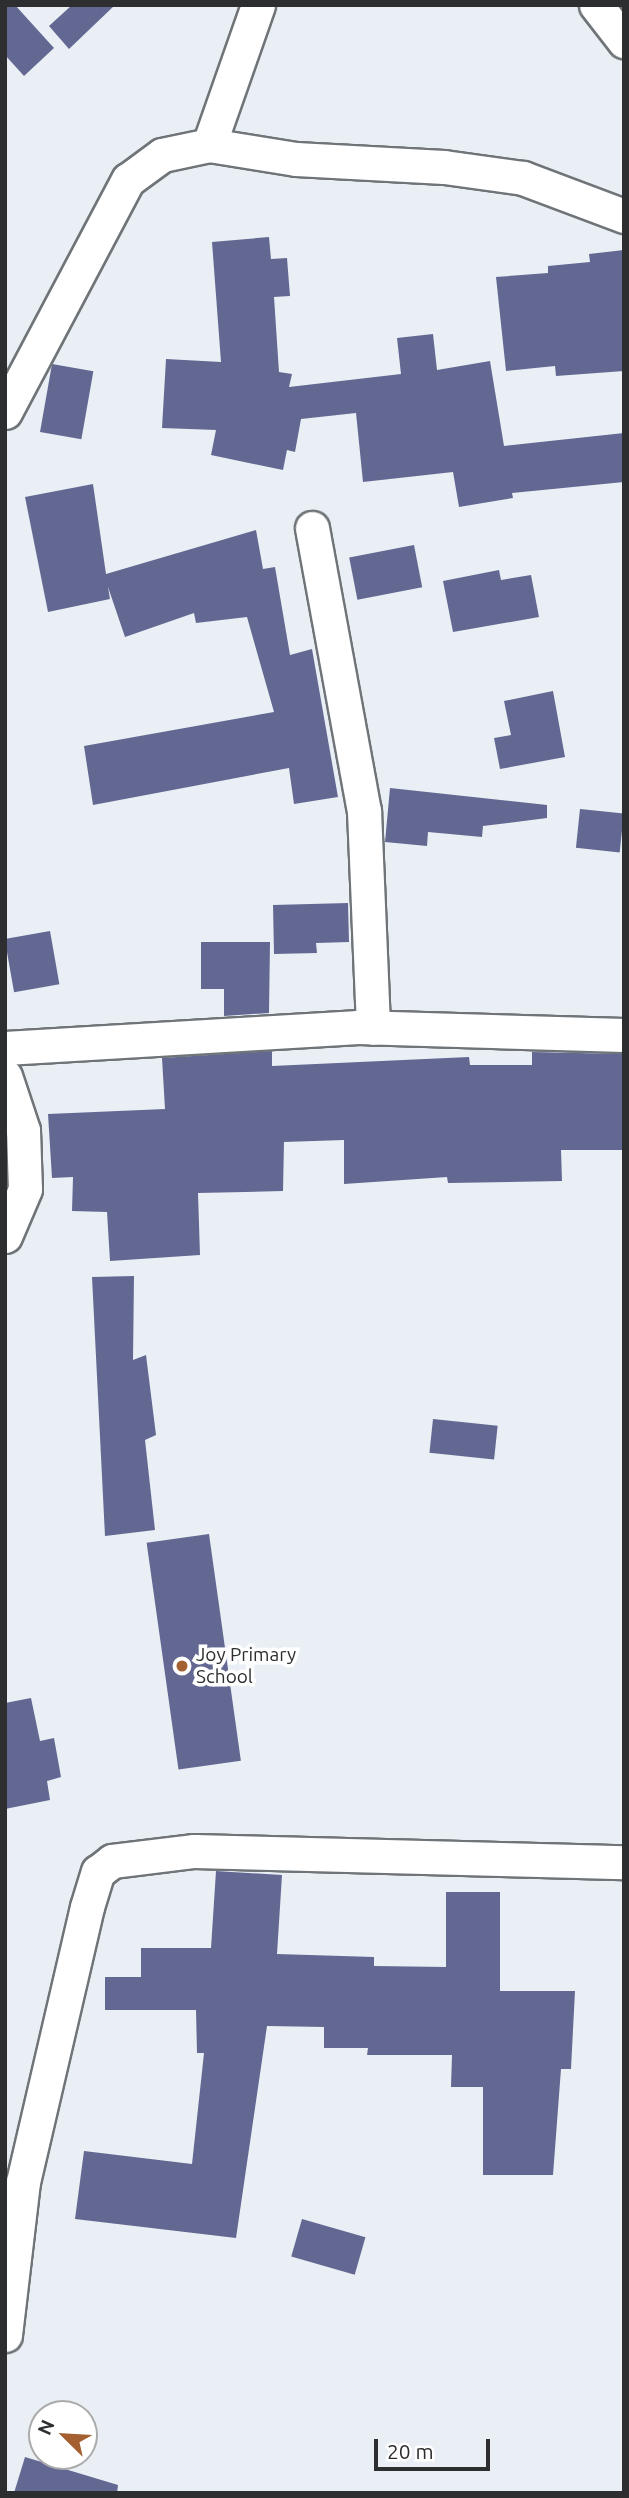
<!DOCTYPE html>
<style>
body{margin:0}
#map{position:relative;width:629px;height:2498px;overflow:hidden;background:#e9eff4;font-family:Ubuntu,sans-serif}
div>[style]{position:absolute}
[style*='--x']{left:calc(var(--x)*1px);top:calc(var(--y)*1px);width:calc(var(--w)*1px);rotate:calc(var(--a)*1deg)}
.building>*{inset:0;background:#636892;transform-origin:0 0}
.roads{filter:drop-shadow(2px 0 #6f7478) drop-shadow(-2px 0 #6f7478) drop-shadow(0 2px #6f7478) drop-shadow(0 -2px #6f7478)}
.minor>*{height:33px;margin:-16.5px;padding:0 16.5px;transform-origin:16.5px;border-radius:16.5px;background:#fff}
.dots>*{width:19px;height:19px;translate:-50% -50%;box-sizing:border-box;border:4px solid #fff;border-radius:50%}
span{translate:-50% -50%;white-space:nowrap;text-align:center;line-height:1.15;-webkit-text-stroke:7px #fff;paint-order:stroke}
.poi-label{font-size:19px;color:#2c2e30}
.left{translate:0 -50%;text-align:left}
.frame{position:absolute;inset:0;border:7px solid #2c2e30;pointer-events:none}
.north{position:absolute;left:28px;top:2400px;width:70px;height:70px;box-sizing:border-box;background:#fff;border:2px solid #ababac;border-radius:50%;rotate:294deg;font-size:19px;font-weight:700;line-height:28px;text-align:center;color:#2c2e30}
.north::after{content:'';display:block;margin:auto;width:24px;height:32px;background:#a46031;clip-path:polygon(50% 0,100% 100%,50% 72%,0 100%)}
.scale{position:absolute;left:374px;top:2439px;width:116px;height:32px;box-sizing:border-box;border:4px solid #2c2e30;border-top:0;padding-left:9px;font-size:21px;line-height:24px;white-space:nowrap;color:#2c2e30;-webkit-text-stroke:5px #fff;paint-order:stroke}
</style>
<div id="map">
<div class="building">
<div style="clip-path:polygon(5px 5px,15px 5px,54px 48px,24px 76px,5px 55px)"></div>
<div style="clip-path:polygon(72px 5px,115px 5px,69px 49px,49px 26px)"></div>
<div style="clip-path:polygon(269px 237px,271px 259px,287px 258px,290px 296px,274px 297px,279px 372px,292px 374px,289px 387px,401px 374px,397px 338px,433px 334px,437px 370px,490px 361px,504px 446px,624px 433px,624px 482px,512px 493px,513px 498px,459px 507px,453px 472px,363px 482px,356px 413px,301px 419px,295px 452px,287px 450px,283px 470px,211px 455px,216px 430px,162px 428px,166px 359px,221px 362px,212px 242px)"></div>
<div style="clip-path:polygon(624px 250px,624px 371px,556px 376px,555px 366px,506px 371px,496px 277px,548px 273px,548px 266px,590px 262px,589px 254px)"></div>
<div style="left:52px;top:364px;width:42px;height:69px;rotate:10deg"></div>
<div style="clip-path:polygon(93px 484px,106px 574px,256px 530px,263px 569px,275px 567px,290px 655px,312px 649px,338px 797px,294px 804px,289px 768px,93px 805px,84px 746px,274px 712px,247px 617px,196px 623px,194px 613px,125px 637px,108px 587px,110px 599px,48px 612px,25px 497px)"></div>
<div style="left:414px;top:545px;width:43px;height:66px;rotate:79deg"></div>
<div style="clip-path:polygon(499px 570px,501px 580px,531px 575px,539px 617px,453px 632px,443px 581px)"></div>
<div style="clip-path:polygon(553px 691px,565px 757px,500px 769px,494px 738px,511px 735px,504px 701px)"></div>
<div style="clip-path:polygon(390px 788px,547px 805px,547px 818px,483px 826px,482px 837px,428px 832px,427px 846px,385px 842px)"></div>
<div style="left:580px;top:809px;width:44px;height:39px;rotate:6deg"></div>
<div style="clip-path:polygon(348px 903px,349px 942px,316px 943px,317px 953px,274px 954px,273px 905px)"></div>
<div style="left:50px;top:931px;width:54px;height:46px;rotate:80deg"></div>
<div style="clip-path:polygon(201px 942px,270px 942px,269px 1013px,224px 1016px,224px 989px,201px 989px)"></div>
<div style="clip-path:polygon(272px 1051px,272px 1066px,469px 1057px,470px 1065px,532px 1065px,532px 1052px,624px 1054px,624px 1150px,561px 1150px,562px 1181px,448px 1183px,447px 1177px,344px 1184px,344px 1140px,284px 1142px,283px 1191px,198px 1193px,200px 1255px,110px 1261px,107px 1212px,72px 1211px,73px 1177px,52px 1178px,48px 1114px,165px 1109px,162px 1058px)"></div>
<div style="clip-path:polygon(134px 1276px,133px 1360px,146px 1355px,156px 1435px,145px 1440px,155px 1530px,105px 1536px,92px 1277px)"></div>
<div style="left:433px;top:1419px;width:65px;height:34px;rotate:6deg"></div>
<div style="left:209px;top:1534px;width:229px;height:63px;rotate:82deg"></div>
<div style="clip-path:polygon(31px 1698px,40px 1741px,54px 1738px,61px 1777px,47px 1781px,50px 1800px,5px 1809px,5px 1703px)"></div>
<div style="clip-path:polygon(216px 1871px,282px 1875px,277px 1954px,374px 1957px,374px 1966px,446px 1967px,446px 1892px,500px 1892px,500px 1991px,575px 1991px,571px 2069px,561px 2069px,553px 2175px,483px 2175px,483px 2087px,451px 2087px,452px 2055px,367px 2055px,368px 2048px,324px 2048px,324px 2027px,267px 2026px,236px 2238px,75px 2219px,84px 2151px,192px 2164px,204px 2053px,197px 2053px,196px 2010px,105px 2010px,105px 1977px,141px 1977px,141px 1948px,211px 1948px)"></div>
<div style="left:302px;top:2219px;width:66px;height:39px;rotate:16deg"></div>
<div style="clip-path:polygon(25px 2457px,118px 2485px,117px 2493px,14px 2493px)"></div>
</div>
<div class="roads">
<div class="minor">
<div style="--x:596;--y:5;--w:46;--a:52.1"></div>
<div style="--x:209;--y:145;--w:148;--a:-70.7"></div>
<div style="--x:5;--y:412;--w:263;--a:-62.1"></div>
<div style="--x:128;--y:180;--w:42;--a:-36.3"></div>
<div style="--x:162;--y:155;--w:48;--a:-12"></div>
<div style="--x:209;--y:145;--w:88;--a:9.1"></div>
<div style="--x:296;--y:159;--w:148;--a:3.1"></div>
<div style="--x:444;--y:167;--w:80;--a:7.9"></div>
<div style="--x:523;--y:178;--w:108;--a:20.6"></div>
<div style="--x:312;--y:528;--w:288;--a:79.6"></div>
<div style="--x:364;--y:811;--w:217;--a:87.6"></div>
<div style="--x:5;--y:1048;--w:354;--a:-3.4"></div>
<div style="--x:358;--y:1027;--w:266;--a:1.7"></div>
<div style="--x:5;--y:1076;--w:57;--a:71.6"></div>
<div style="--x:23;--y:1130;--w:59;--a:88.1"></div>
<div style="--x:25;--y:1189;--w:51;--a:113.1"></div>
<div style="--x:5;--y:2335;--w:154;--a:-83.3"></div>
<div style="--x:23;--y:2182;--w:282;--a:-76.9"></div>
<div style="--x:87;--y:1907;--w:37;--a:-73"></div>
<div style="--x:98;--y:1872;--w:18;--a:-38"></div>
<div style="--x:112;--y:1861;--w:83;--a:-7"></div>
<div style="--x:194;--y:1851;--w:430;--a:1.5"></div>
</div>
</div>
<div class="dots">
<div style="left:182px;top:1666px;background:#a46031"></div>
</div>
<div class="poi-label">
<span class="left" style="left:196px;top:1666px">Joy Primary<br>School</span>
</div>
<div class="frame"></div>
<div class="north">N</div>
<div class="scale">20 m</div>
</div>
